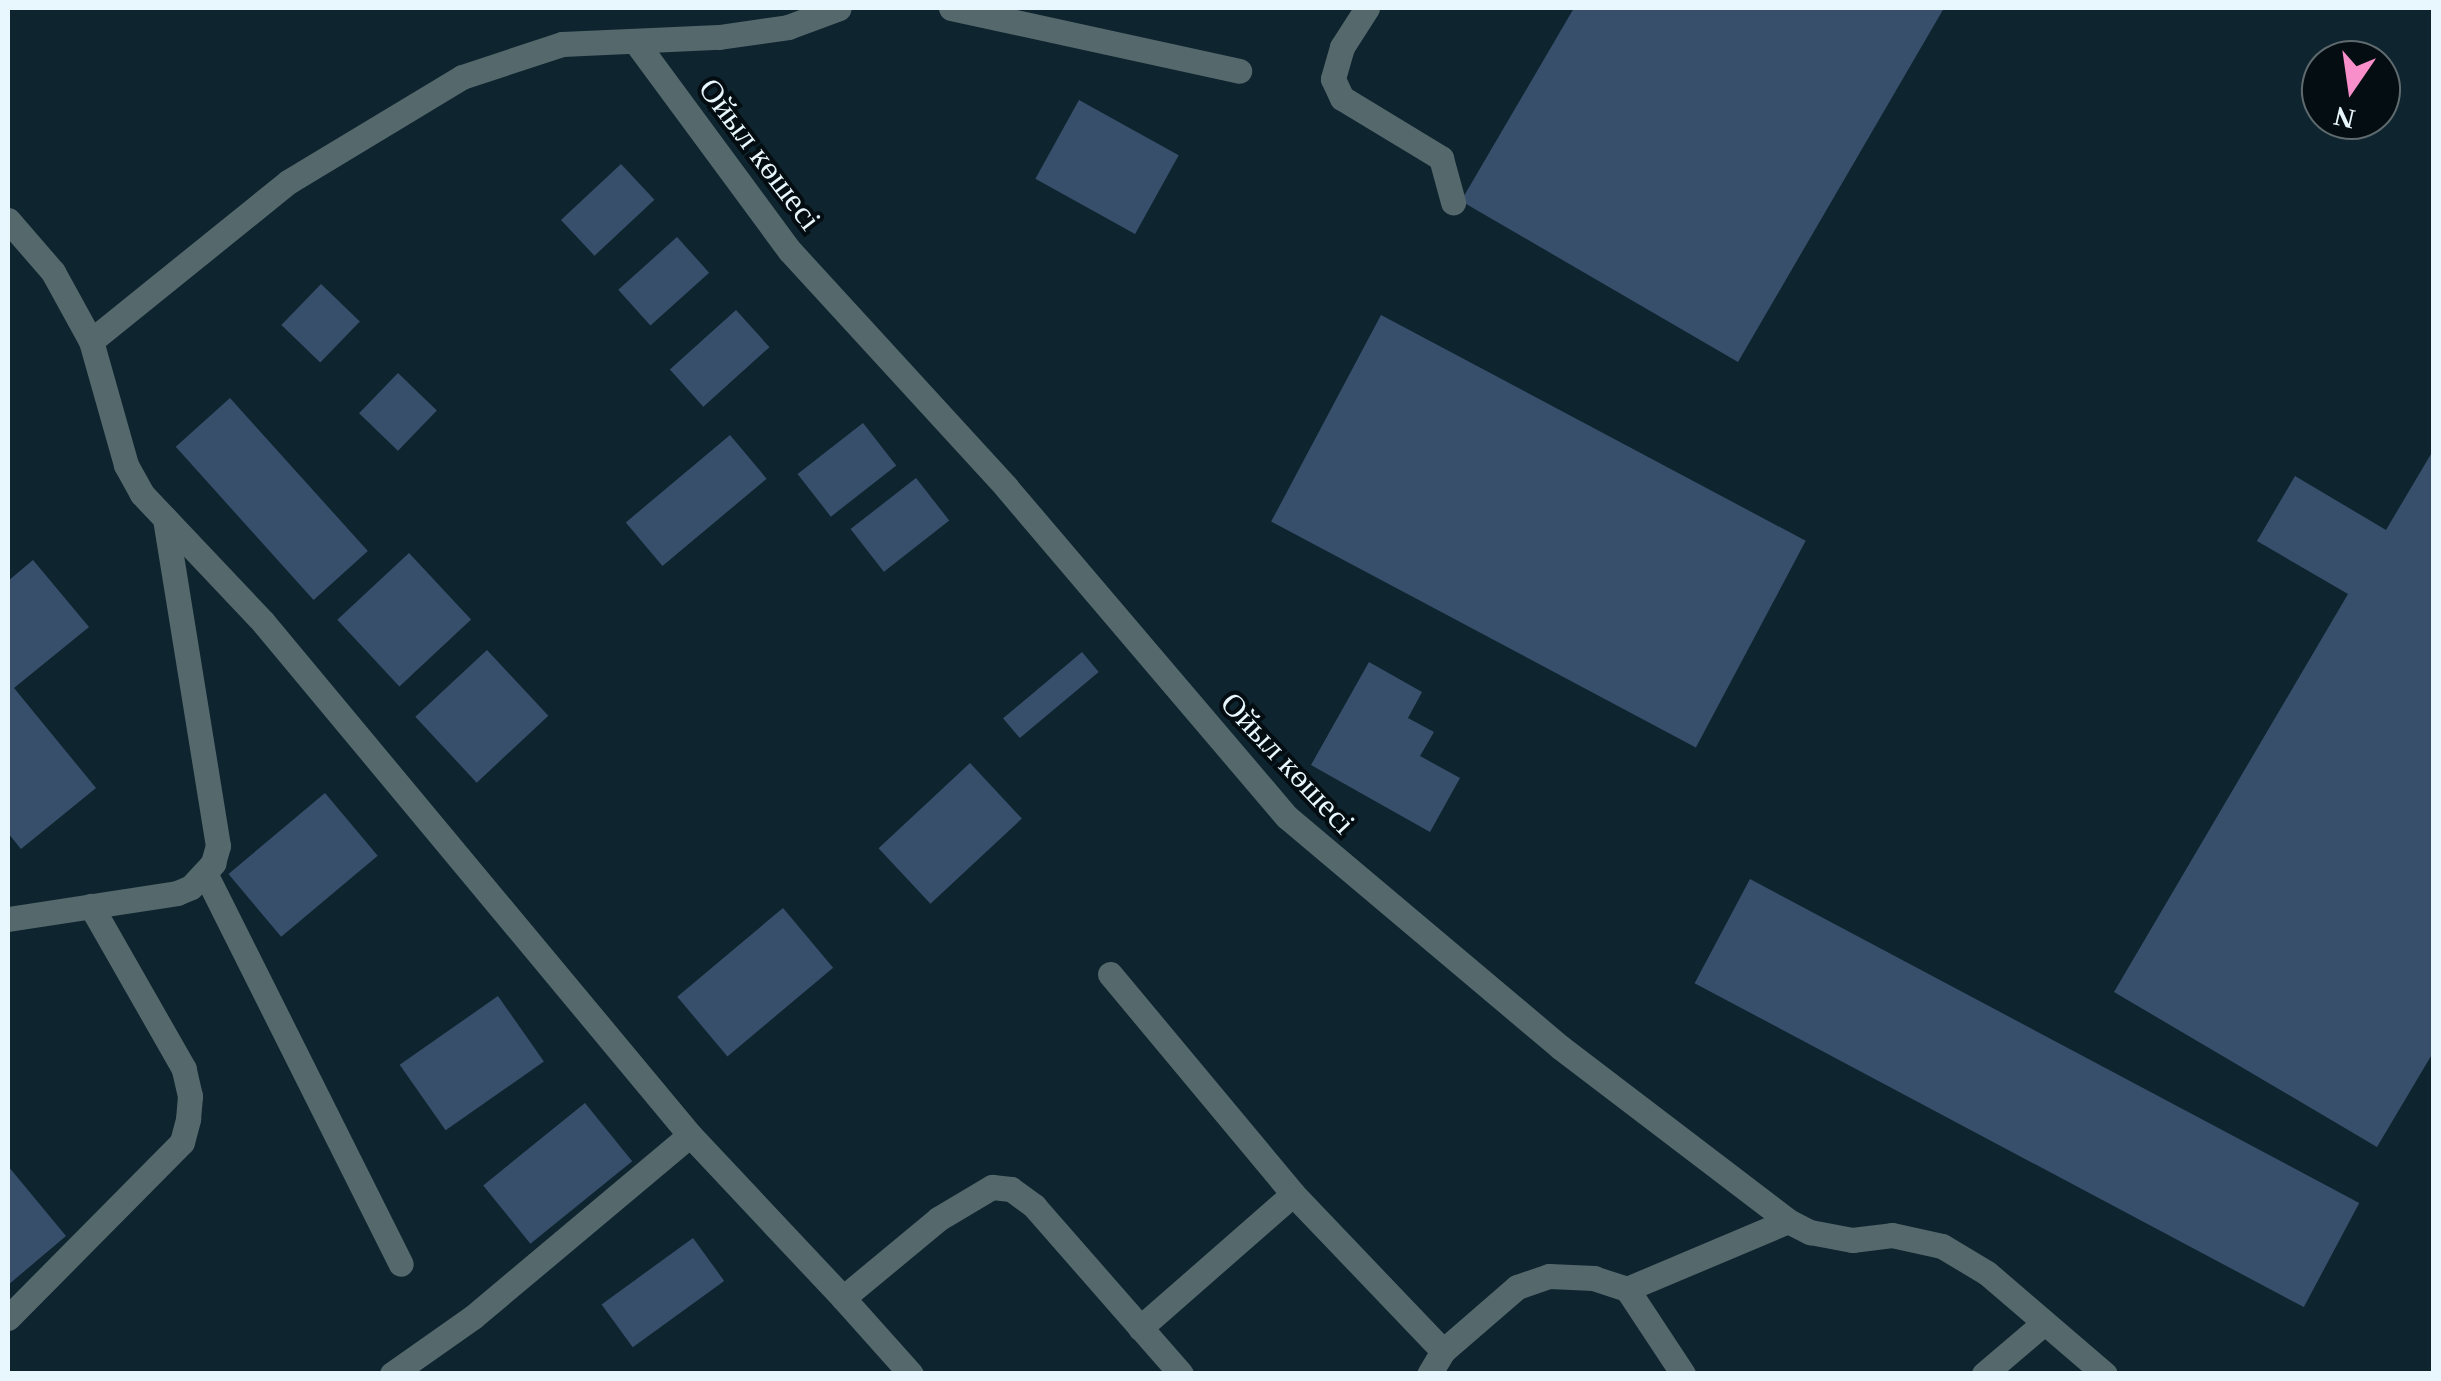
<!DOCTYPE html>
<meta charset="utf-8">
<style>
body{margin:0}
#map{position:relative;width:2441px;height:1381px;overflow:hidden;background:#0e2530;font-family:"Times New Roman",serif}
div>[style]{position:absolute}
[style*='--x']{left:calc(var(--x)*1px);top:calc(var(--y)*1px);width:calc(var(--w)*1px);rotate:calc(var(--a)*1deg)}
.building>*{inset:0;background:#384f6b;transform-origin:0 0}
.minor>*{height:25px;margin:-12.5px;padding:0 12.5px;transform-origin:12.5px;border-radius:12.5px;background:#55696c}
span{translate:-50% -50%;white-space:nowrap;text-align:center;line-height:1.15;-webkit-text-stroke:8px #040d11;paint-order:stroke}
.street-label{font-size:32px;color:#e8f6fd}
.frame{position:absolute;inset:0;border:10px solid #e8f6fd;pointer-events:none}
.north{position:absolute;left:2301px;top:40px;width:100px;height:100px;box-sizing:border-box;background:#040d11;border:2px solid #5f6a6f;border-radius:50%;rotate:193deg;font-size:28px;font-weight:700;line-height:40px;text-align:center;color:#e8f6fd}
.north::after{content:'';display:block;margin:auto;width:35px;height:45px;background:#f98fca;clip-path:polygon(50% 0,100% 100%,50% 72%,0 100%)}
</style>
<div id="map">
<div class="building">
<div style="clip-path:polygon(1574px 8px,1944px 8px,1738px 362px,1461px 201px)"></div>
<div style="left:1079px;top:100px;width:114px;height:90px;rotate:29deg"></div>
<div style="left:621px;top:164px;width:49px;height:82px;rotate:47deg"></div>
<div style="left:677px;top:237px;width:48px;height:79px;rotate:48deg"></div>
<div style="left:321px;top:284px;width:54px;height:57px;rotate:44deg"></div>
<div style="left:736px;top:310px;width:50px;height:89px;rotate:48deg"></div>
<div style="left:1381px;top:315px;width:481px;height:234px;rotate:28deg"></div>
<div style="left:398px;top:373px;width:54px;height:56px;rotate:44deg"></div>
<div style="left:230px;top:398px;width:206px;height:73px;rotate:48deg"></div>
<div style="left:863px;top:423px;width:54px;height:83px;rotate:52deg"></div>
<div style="left:730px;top:435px;width:57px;height:136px;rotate:50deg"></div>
<div style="clip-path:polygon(2434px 449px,2434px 1051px,2377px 1147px,2114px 992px,2348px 594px,2257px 541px,2295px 476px,2386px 530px)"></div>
<div style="left:916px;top:478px;width:54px;height:83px;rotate:52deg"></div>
<div style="left:409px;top:553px;width:91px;height:98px;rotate:47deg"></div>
<div style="clip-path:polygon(33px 560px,89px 627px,14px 688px,96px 788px,21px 849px,8px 833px,8px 581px)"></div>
<div style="left:487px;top:650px;width:90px;height:98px;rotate:47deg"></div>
<div style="left:1082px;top:652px;width:26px;height:103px;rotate:50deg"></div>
<div style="clip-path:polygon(1369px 662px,1422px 692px,1408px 718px,1434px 732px,1420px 756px,1460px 778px,1430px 832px,1311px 765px)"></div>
<div style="left:970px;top:763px;width:76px;height:125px;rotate:47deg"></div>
<div style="left:325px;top:793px;width:82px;height:126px;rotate:50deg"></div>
<div style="left:1750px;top:879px;width:690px;height:118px;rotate:28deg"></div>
<div style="left:783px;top:908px;width:78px;height:138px;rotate:50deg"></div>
<div style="left:498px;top:996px;width:80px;height:120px;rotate:55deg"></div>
<div style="left:585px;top:1103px;width:75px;height:131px;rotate:51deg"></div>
<div style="clip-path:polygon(8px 1166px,66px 1236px,8px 1285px)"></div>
<div style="left:693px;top:1238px;width:53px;height:113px;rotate:54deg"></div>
</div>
<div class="minor">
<div style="--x:951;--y:8;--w:295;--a:12.3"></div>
<div style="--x:1367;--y:8;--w:46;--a:122.7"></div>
<div style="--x:1342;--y:47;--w:33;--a:106"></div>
<div style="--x:1333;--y:79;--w:21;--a:65"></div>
<div style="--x:1342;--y:98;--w:116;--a:31.2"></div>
<div style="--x:1441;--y:158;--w:46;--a:74.7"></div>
<div style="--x:635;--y:41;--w:261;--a:53.6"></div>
<div style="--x:790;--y:251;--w:320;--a:47.5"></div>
<div style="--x:1006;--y:487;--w:433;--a:49.6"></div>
<div style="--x:1287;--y:817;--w:357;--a:40.1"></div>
<div style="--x:1560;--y:1047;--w:287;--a:37.3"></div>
<div style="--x:1788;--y:1221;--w:175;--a:157.1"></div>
<div style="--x:1627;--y:1289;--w:35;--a:-162"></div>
<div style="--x:1594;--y:1278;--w:45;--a:-177.5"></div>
<div style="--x:1549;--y:1276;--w:34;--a:161"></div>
<div style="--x:1517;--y:1287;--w:98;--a:139.1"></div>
<div style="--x:1443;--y:1351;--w:27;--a:121"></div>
<div style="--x:8;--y:220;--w:69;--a:49.1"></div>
<div style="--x:53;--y:272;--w:79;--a:61.2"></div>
<div style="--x:91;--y:341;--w:129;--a:74.2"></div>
<div style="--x:126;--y:465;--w:33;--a:61"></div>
<div style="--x:142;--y:494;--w:176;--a:46.6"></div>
<div style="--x:263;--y:622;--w:667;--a:50.23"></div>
<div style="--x:690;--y:1135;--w:224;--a:46.8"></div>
<div style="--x:843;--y:1298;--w:124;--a:-39.7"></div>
<div style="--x:938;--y:1219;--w:63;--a:-30.7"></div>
<div style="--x:992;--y:1187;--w:19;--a:6"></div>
<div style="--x:1011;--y:1189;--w:29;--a:36"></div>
<div style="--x:1034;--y:1206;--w:223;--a:48.8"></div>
<div style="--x:91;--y:341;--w:253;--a:-38.9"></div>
<div style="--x:288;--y:182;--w:203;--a:-31.1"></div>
<div style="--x:462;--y:77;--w:105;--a:-18.3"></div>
<div style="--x:562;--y:44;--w:157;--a:-2.6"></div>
<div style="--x:719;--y:37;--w:70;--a:-8.2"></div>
<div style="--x:788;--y:27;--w:54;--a:-20.4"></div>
<div style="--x:205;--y:873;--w:437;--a:63.4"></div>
<div style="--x:8;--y:919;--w:171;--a:-8.7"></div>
<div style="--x:177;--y:893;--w:15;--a:-23"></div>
<div style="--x:191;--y:887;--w:33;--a:-47"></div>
<div style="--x:213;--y:863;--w:18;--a:-74"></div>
<div style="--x:218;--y:846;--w:332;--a:-99.2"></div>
<div style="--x:1110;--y:974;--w:286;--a:50.2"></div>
<div style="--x:1293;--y:1194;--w:217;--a:46.3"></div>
<div style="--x:1788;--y:1221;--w:25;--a:27"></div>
<div style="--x:1810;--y:1232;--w:43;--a:10.8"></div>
<div style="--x:1852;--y:1240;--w:40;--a:-7.1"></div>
<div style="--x:1892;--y:1235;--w:51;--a:12.4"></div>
<div style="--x:1942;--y:1246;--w:52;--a:31"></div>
<div style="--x:1987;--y:1273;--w:155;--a:40.6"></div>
<div style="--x:1627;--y:1289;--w:102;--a:56.6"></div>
<div style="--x:843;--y:1298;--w:102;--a:48.2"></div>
<div style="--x:8;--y:1318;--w:247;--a:-45.3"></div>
<div style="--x:182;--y:1142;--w:24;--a:-75"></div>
<div style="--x:188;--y:1119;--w:23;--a:-85"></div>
<div style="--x:190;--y:1096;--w:28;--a:-103"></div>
<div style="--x:184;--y:1069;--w:188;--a:-119.7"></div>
<div style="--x:1140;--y:1328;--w:203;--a:-41.2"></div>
<div style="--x:392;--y:1374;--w:99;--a:-35.1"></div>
<div style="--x:473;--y:1317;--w:283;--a:-40"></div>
<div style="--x:1984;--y:1374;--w:79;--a:-40.4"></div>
</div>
<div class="street-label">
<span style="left:760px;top:154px;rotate:53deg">Ойыл көшесі</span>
<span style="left:1288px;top:763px;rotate:47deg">Ойыл көшесі</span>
</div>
<div class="frame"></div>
<div class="north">N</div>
</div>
